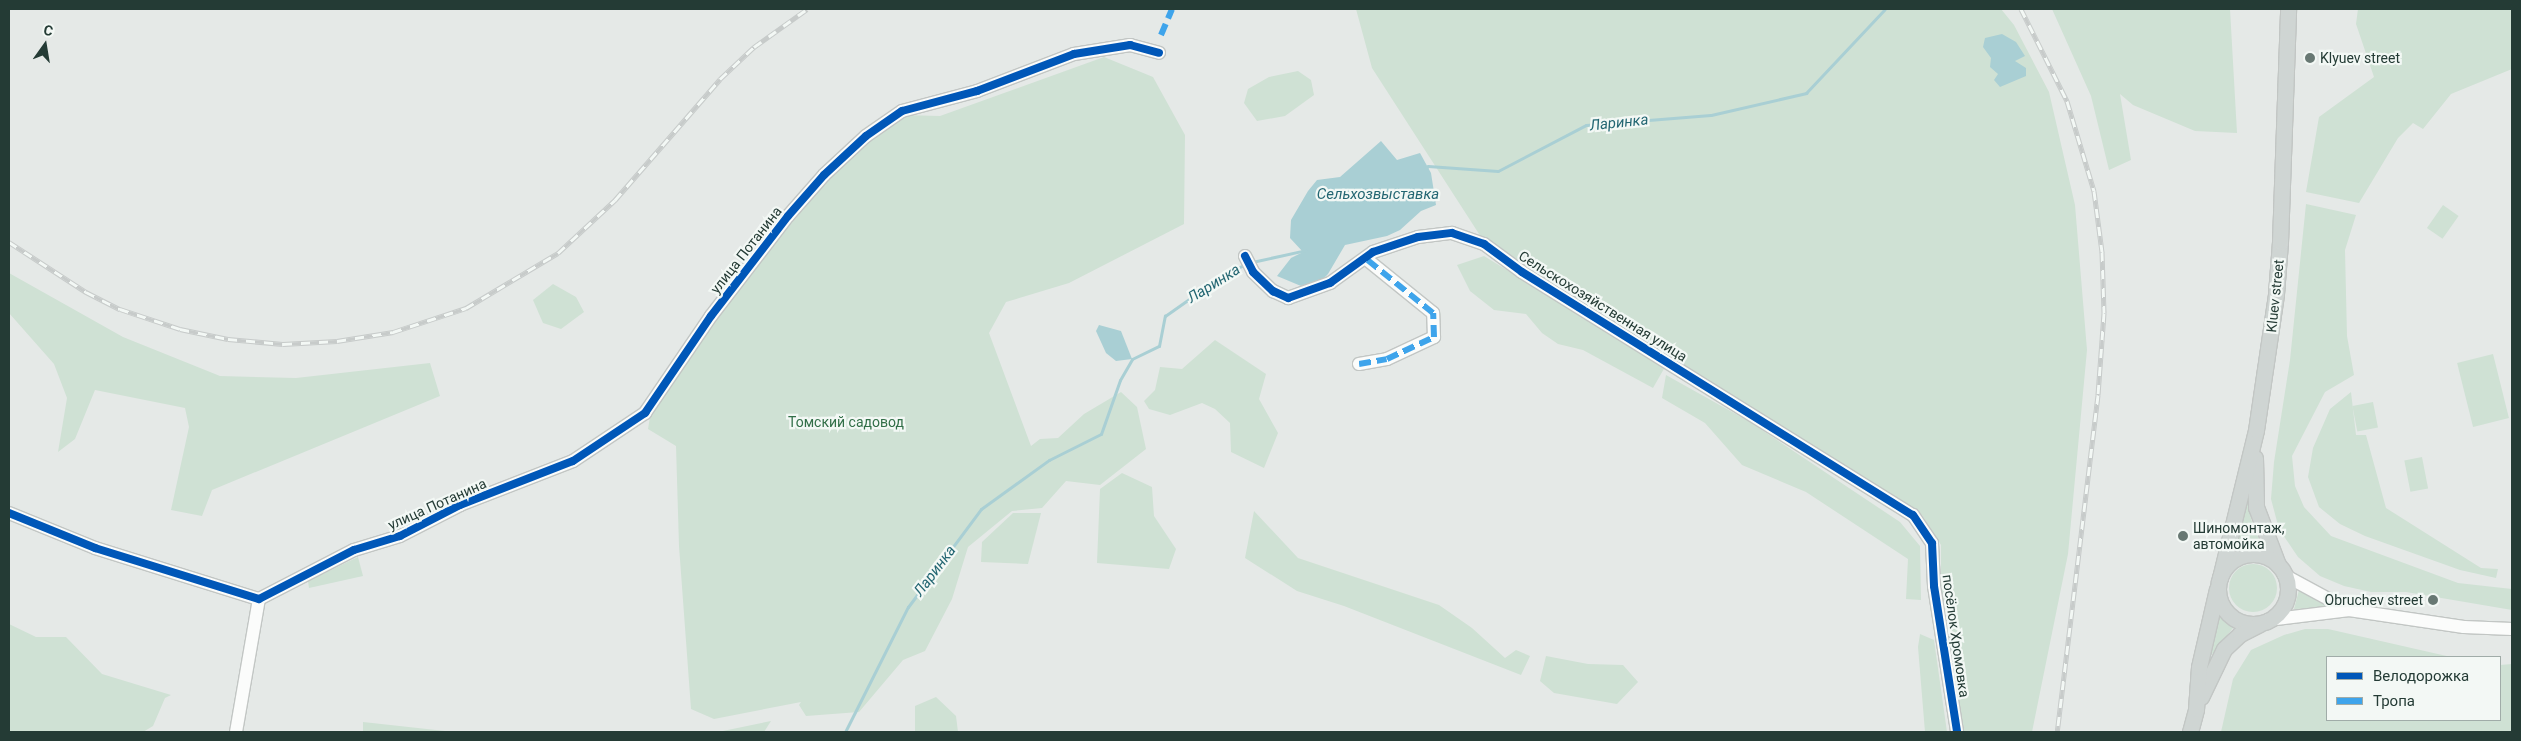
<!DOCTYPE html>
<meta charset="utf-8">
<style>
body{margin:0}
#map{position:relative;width:2521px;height:741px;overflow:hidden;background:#e5e9e7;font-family:Roboto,sans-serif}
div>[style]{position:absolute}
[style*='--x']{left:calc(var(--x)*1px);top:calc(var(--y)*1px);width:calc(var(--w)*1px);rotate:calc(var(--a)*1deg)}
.green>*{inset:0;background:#cfe1d4;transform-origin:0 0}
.round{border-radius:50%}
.water>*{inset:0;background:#a9cfd4}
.stream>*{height:3px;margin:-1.5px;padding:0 1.5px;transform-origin:1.5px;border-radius:1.5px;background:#a9cfd4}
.roads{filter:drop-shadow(1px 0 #c2c6c4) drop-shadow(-1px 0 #c2c6c4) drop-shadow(0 1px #c2c6c4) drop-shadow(0 -1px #c2c6c4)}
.minor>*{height:12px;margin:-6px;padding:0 6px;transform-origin:6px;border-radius:6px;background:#fbfcfb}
.major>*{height:15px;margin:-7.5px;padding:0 7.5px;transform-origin:7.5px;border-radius:7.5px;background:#cfd5d3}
.major>.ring{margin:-7.5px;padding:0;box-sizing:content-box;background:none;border:15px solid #cfd5d3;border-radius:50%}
.rail>*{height:5px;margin-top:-2.5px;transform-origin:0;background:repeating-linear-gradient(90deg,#f3f8f5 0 9px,#c7cbca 0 18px);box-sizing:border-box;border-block:1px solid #c7cbca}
.quiet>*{height:6px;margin-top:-3px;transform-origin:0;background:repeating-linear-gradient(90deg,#3ea4eb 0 12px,transparent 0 18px)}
.cycleway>*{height:8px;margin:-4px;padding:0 4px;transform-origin:4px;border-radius:4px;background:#0057b8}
.dots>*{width:14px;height:14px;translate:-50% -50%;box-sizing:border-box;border:2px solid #f3f8f5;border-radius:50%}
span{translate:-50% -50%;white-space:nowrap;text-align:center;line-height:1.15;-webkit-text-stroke:4.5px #f3f8f5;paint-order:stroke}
.poi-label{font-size:14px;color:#243b35}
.left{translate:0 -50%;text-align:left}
.right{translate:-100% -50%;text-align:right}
.street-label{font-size:14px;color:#243b35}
.park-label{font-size:14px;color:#326f48}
.water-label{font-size:15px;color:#236672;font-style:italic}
.frame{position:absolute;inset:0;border:10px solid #243b35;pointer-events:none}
.legend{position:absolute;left:2326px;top:656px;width:175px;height:65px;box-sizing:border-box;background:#f3f8f5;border:1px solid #a0aca8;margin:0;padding:6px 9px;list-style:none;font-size:15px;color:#243b35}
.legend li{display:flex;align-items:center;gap:10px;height:25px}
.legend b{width:25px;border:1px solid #a0aca8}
.north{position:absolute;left:20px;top:20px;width:50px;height:50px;-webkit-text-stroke:4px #f3f8f5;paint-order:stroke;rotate:13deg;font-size:14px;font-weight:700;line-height:20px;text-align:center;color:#243b35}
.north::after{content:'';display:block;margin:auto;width:18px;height:22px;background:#243b35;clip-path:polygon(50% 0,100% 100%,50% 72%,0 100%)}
</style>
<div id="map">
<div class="green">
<div style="clip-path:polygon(1356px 9px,2001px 9px,2014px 25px,2049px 92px,2075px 205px,2087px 350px,2068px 554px,2032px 732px,1963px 732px,1941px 591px,1941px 545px,1922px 515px,1481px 237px,1372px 68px)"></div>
<div style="clip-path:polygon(2052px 9px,2230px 9px,2237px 133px,2195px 131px,2133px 105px,2120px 94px,2131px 160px,2109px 170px,2091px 96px)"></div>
<div style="clip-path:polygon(2358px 9px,2512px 9px,2512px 69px,2451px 94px,2423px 129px,2413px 123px,2398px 138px,2359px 203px,2306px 192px,2319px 117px,2374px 77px,2356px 24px)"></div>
<div style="clip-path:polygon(1104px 57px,1153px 77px,1185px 135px,1184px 224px,1069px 283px,1006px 302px,989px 333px,1031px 446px,1040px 439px,1058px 438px,1084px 414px,1121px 392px,1137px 407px,1146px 449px,1100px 485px,1066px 481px,1042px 508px,1012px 511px,968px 547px,952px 599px,925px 651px,903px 660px,859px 712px,806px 716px,799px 705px,801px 702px,714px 719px,691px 709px,679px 546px,676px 446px,648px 429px,651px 411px,753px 268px,838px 169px,869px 139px,903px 115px,940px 116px)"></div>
<div style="clip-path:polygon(1298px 71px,1311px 80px,1314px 95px,1285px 116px,1257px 121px,1244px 103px,1248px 89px,1269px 77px)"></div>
<div style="clip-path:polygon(2306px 204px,2356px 215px,2345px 250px,2347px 336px,2354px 375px,2325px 392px,2292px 456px,2295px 486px,2304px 507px,2331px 536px,2458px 583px,2512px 589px,2512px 610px,2406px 592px,2371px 592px,2344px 586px,2320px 576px,2298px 557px,2279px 529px,2271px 499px,2274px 462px,2290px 360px)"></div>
<div style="left:2443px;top:205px;width:19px;height:28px;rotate:35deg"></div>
<div style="clip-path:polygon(1484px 256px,1665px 367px,1653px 388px,1583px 350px,1558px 344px,1542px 333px,1526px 314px,1494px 310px,1470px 291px,1457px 265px)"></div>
<div style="clip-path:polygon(9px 273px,123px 337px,220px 376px,296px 378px,430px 363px,440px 396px,212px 490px,202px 516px,171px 510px,189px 427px,185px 408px,95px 390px,75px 439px,58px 452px,67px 398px,54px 364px,9px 313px)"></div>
<div style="clip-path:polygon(553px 284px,576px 297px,584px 312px,561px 329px,543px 323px,533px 300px)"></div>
<div style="clip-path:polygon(1215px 340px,1266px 374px,1259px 399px,1278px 433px,1264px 468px,1231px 452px,1230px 423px,1215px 409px,1202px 403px,1170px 415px,1149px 409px,1144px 401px,1155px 390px,1160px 367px,1182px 369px)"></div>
<div style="left:2493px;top:354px;width:66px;height:37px;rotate:76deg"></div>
<div style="clip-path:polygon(1666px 375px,1750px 422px,1900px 522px,1920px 546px,1921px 600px,1906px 599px,1908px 559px,1806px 492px,1742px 465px,1705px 423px,1662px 398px)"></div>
<div style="clip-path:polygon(2351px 392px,2356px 435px,2366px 435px,2386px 508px,2481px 568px,2498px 569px,2496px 578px,2460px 570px,2365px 536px,2340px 524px,2319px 507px,2308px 477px,2313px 448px,2330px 409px)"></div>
<div style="left:2373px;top:402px;width:26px;height:21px;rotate:79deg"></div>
<div style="left:2422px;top:457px;width:32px;height:18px;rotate:79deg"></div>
<div style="clip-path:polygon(1122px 473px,1152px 487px,1154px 516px,1176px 549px,1169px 569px,1097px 563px,1100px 489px)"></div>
<div style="clip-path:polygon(2247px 493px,2251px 519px,2261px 544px,2235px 548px)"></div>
<div style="clip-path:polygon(1254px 511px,1298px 558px,1439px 605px,1472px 628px,1505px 658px,1516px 650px,1530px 656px,1521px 675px,1344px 606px,1297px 591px,1245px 558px)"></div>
<div style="clip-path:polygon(1013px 513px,1041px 513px,1028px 564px,981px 562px,982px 542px)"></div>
<div style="clip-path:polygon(358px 557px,363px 576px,309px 588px,308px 581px)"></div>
<div class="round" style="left:2229px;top:564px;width:48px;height:48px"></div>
<div style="clip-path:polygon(2299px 590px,2319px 602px,2333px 608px,2294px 609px)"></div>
<div style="clip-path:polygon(2219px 616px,2233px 628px,2209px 658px)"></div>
<div style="clip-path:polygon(9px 624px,36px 637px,66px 637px,102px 674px,171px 695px,165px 698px,153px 726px,143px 732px,9px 732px)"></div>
<div style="clip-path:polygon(2305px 629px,2328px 629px,2451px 657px,2327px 657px,2327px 720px,2500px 720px,2500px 665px,2512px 664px,2512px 732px,2221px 732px,2233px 679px,2251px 650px,2284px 635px)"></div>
<div style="clip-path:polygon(1920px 634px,1934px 640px,1947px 732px,1925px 732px,1918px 647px)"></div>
<div style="clip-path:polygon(1546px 656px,1588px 664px,1623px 665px,1638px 682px,1617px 704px,1554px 693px,1540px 681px)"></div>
<div style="clip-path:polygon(936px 697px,956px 716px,958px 732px,915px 732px,915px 706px)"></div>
<div style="clip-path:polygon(771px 721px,764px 732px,718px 732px)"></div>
<div style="clip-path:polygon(363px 722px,445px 731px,448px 732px,363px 732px)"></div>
</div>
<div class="water">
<div style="clip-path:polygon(2002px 34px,2016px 42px,2025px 56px,2015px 61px,2026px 68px,2026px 76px,2000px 87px,1994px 80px,1998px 74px,1990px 67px,1991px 58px,1983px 47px,1985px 38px)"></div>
<div style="clip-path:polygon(1381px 141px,1397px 160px,1420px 153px,1431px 173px,1436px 205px,1421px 211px,1400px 230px,1387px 236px,1345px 245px,1328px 274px,1317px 285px,1301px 286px,1277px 276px,1291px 258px,1303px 252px,1290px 238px,1291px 220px,1308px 191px,1317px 180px,1340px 177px)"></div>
<div style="clip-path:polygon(1099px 325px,1121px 331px,1132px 359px,1116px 361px,1106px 353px,1096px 331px)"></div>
</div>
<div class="stream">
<div style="--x:1425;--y:169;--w:4;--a:-45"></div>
<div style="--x:1428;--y:166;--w:70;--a:4.1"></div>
<div style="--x:1498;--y:171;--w:99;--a:-27.6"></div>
<div style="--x:1586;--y:125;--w:125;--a:-4.6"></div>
<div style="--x:1711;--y:115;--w:98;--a:-13"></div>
<div style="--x:1806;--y:93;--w:115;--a:-46.8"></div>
<div style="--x:1252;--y:262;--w:55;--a:-12.5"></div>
<div style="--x:845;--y:732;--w:140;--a:-63.3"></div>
<div style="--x:908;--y:607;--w:122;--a:-53.3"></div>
<div style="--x:981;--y:509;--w:84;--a:-35.8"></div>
<div style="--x:1049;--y:460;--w:58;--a:-26.6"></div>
<div style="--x:1101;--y:434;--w:57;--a:-70.6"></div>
<div style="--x:1120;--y:380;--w:24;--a:-60"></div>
<div style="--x:1132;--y:359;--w:30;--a:-26"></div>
<div style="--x:1159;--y:346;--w:31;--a:-79"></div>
<div style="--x:1165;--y:316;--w:75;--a:-35.2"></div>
<div style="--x:1226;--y:273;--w:22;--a:-24"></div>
</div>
<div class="roads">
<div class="minor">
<div style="--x:1245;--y:256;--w:18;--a:63"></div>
<div style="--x:1253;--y:272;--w:28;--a:44"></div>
<div style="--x:1273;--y:291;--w:17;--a:25"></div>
<div style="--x:1288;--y:298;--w:45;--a:-19.7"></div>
<div style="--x:1330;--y:283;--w:53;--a:-35.8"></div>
<div style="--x:1373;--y:252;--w:47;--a:-18.4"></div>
<div style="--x:1418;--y:237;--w:34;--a:-7"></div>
<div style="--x:1452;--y:233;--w:34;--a:19"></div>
<div style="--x:1484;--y:244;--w:47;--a:36.4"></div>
<div style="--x:1522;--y:272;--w:460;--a:31.9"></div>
<div style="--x:1913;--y:515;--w:34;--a:56"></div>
<div style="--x:1932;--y:543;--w:43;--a:87.3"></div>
<div style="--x:1934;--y:586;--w:148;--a:81"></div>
<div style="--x:1359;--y:364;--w:28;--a:-10"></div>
<div style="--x:1387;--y:359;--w:52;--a:-25.1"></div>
<div style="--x:1434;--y:337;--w:24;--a:-92"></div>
<div style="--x:1433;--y:313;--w:87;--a:-141"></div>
<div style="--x:9;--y:513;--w:93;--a:22.1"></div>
<div style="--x:95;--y:548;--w:172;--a:17.3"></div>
<div style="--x:259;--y:599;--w:107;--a:-27.3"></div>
<div style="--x:354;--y:550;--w:48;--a:-16.9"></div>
<div style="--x:400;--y:536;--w:68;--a:-27.3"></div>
<div style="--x:460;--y:505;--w:121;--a:-21.3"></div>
<div style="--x:573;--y:461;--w:87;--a:-33.7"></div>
<div style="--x:645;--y:413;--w:117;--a:-55.8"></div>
<div style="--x:711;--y:316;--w:126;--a:-52.4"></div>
<div style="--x:788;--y:216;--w:55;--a:-48.7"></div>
<div style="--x:824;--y:175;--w:57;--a:-42.9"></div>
<div style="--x:866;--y:136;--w:44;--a:-34.8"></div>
<div style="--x:902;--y:111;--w:78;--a:-14.9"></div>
<div style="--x:977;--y:91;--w:104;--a:-20.9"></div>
<div style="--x:1074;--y:54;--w:57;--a:-9.1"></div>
<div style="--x:1130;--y:45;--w:30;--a:15"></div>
<div style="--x:2284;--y:575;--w:72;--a:28.4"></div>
<div style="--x:2268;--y:620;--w:82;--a:-7"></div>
<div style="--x:2349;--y:610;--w:116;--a:8.4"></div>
<div style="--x:2464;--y:627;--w:48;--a:2.4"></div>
<div style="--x:236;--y:732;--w:135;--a:-80.2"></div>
</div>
<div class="major">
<div style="--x:2255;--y:458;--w:49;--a:88.8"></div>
<div style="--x:2256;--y:507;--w:62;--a:69.2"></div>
<div class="ring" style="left:2218px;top:554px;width:55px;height:55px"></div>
<div style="--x:2220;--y:578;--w:152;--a:-76.3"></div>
<div style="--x:2256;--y:430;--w:137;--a:-81.6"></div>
<div style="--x:2276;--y:294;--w:52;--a:-85.6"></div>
<div style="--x:2280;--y:242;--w:233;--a:-88"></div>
<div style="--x:2201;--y:697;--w:53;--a:-64.4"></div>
<div style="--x:2224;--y:649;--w:22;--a:-43"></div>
<div style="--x:2240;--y:634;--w:22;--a:-27"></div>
<div style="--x:2190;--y:732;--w:24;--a:-75"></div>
<div style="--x:2196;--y:709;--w:42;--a:-85.9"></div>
<div style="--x:2199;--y:667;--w:80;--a:-77"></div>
</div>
</div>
<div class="rail">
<div style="--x:2021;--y:9;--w:103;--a:63.4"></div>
<div style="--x:2067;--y:101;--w:94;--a:73.3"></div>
<div style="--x:2094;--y:191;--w:62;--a:82.5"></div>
<div style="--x:2102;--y:252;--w:61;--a:88.1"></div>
<div style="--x:2104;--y:313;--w:82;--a:94.2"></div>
<div style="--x:2098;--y:395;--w:339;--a:96.9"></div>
<div style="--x:9;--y:242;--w:92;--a:33"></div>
<div style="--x:86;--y:292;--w:38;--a:27"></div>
<div style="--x:120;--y:309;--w:63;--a:18.4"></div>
<div style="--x:180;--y:329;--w:49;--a:11.8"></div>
<div style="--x:228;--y:339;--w:55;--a:5.2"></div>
<div style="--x:283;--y:344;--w:54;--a:-3.2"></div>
<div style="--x:337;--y:341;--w:57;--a:-9.1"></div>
<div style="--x:393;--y:332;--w:77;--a:-18.2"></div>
<div style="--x:466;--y:308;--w:107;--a:-30.9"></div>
<div style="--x:558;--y:253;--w:78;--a:-42.9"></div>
<div style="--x:615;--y:200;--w:160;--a:-49"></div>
<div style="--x:720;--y:79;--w:47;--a:-43.3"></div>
<div style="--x:754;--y:47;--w:65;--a:-35.6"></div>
</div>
<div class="quiet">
<div style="--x:1161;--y:35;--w:28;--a:-67"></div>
<div style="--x:1359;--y:364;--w:28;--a:-10"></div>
<div style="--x:1387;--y:359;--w:52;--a:-25.1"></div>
<div style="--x:1434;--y:337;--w:24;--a:-92"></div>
<div style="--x:1433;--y:313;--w:87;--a:-141"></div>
</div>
<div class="cycleway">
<div style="--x:1245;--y:256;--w:18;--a:63"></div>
<div style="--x:1253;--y:272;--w:28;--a:44"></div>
<div style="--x:1273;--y:291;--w:17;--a:25"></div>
<div style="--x:1288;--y:298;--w:45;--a:-19.7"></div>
<div style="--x:1330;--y:283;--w:53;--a:-35.8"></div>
<div style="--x:1373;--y:252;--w:47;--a:-18.4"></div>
<div style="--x:1418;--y:237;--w:34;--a:-7"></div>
<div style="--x:1452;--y:233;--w:34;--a:19"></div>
<div style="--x:1484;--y:244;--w:47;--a:36.4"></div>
<div style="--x:1522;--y:272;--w:460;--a:31.9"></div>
<div style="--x:1913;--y:515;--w:34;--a:56"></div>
<div style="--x:1932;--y:543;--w:43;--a:87.3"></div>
<div style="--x:1934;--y:586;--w:148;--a:81"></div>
<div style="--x:9;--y:513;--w:93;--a:22.1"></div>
<div style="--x:95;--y:548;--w:172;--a:17.3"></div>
<div style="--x:259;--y:599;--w:107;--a:-27.3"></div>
<div style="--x:354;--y:550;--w:48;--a:-16.9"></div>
<div style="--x:400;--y:536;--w:68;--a:-27.3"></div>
<div style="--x:460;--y:505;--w:121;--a:-21.3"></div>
<div style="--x:573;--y:461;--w:87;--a:-33.7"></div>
<div style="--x:645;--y:413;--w:117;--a:-55.8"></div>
<div style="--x:711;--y:316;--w:126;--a:-52.4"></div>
<div style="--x:788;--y:216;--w:55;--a:-48.7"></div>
<div style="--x:824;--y:175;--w:57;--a:-42.9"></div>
<div style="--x:866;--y:136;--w:44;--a:-34.8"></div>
<div style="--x:902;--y:111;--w:78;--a:-14.9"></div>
<div style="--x:977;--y:91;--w:104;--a:-20.9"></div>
<div style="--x:1074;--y:54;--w:57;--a:-9.1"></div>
<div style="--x:1130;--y:45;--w:30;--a:15"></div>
</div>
<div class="dots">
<div style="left:2310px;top:58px;background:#687873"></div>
<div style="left:2183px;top:536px;background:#687873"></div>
<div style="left:2433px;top:600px;background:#687873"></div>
</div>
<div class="poi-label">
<span class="left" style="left:2320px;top:58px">Klyuev street</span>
<span class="left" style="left:2193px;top:536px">Шиномонтаж,<br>автомойка</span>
<span class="right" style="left:2423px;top:600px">Obruchev street</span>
</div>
<div class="street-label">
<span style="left:746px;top:250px;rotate:-52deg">улица Потанина</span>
<span style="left:2275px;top:296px;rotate:-84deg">Kluev street</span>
<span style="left:1603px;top:306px;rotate:32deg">Сельскохозяйственная улица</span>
<span style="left:437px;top:504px;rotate:-24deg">улица Потанина</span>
<span style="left:1956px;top:636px;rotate:82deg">посёлок Хромовка</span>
</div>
<div class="park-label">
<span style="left:846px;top:422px">Томский садовод</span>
</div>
<div class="water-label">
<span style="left:1619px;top:123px;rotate:-6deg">Ларинка</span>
<span style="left:1378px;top:195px">Сельхозвыставка</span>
<span style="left:1214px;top:284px;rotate:-32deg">Ларинка</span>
<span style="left:935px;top:571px;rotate:-53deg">Ларинка</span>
</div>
<div class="frame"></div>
<ul class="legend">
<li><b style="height:6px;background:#0057b8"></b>Велодорожка</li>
<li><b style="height:6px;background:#3ea4eb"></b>Тропа</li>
</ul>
<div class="north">С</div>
</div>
